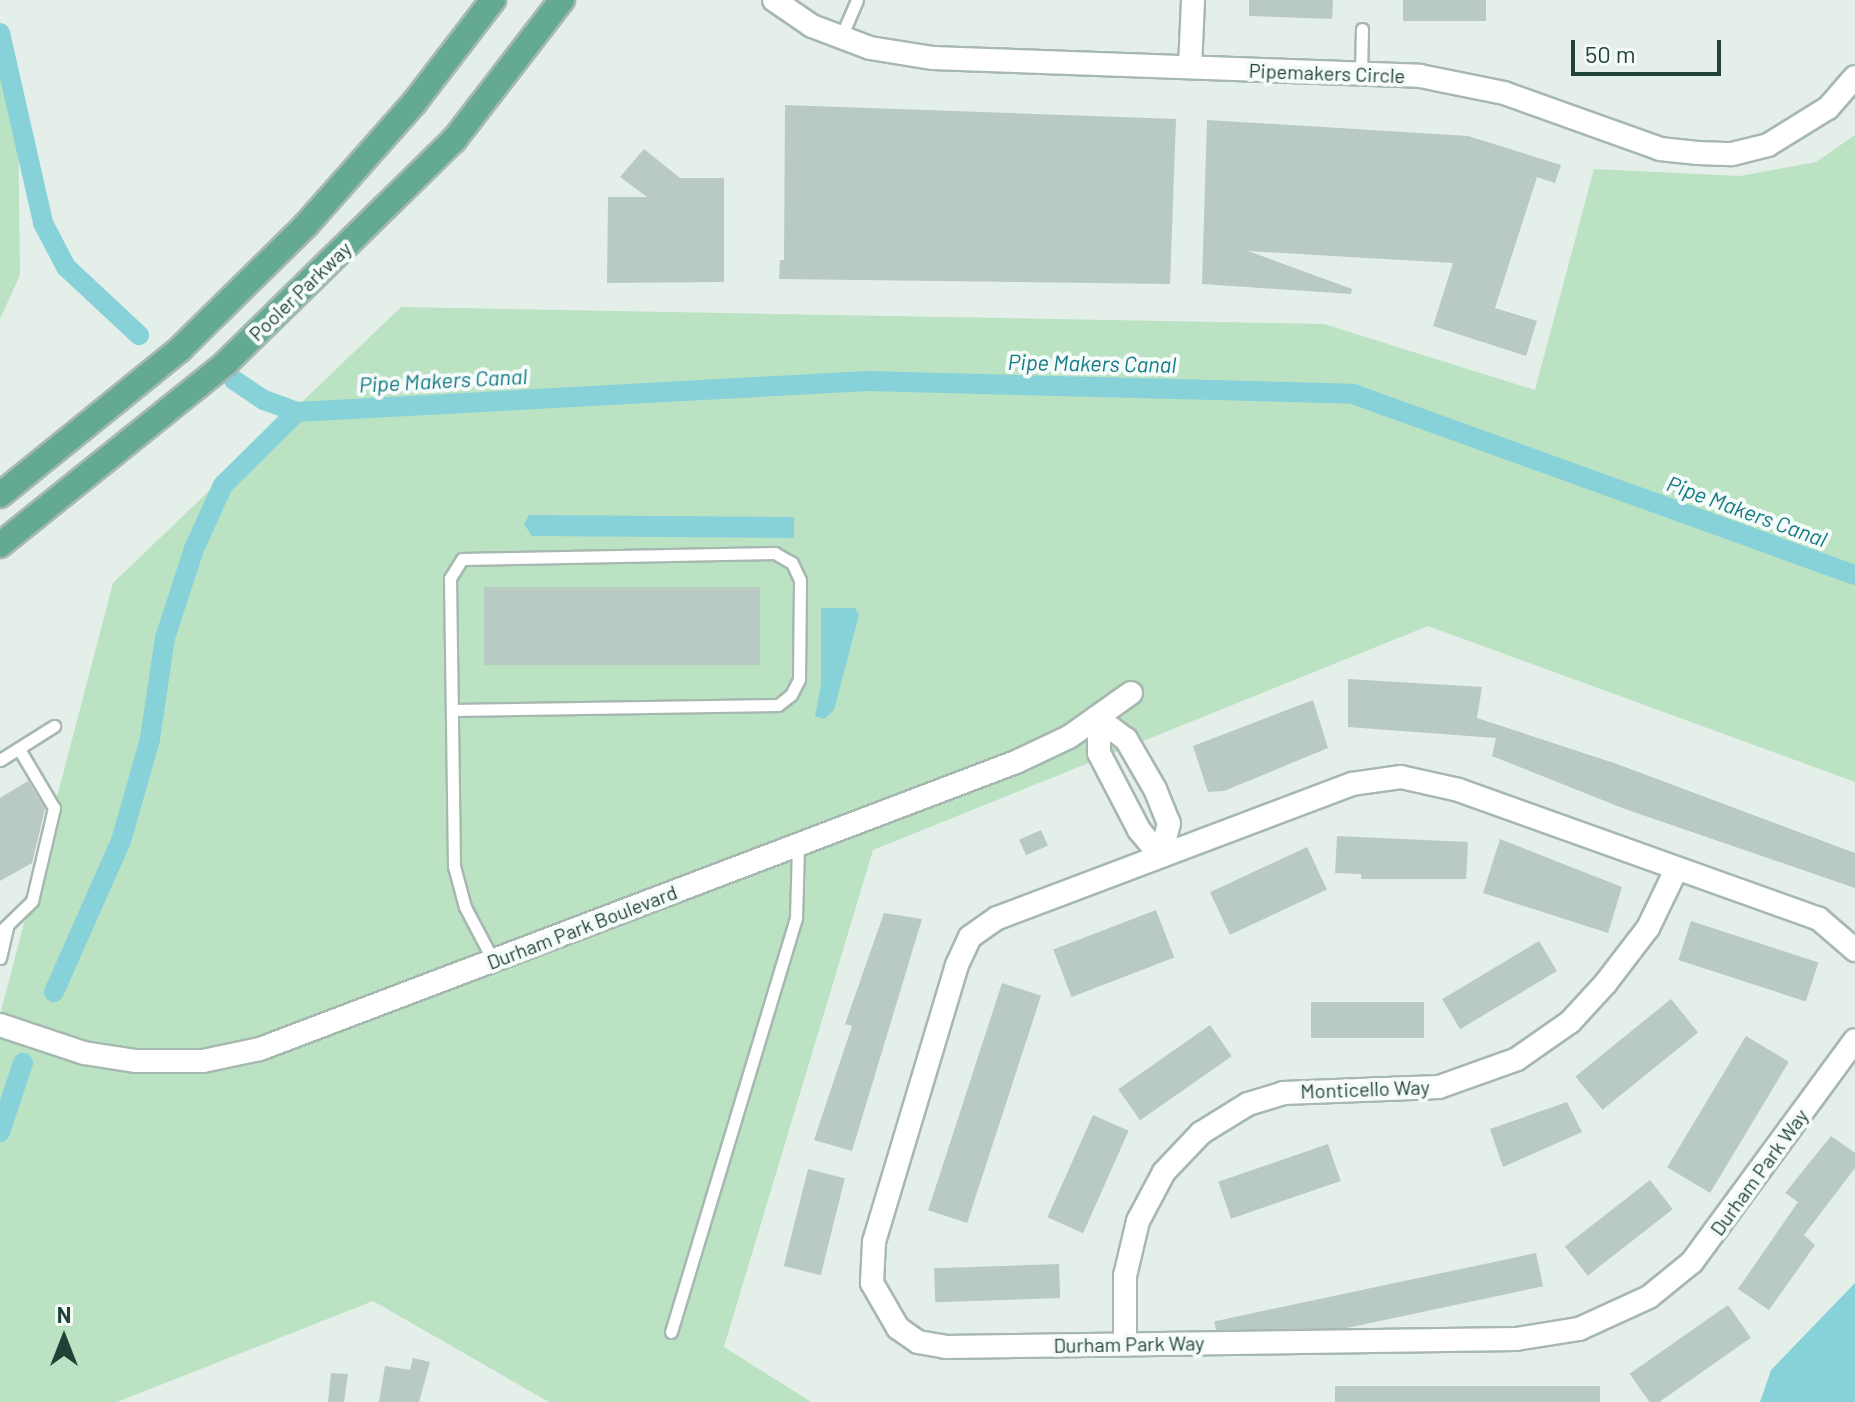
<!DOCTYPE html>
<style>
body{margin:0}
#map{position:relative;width:1855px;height:1402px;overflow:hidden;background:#e4efe9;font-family:Barlow,sans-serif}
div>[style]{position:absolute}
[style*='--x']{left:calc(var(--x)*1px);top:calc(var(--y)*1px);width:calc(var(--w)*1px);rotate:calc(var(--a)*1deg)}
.green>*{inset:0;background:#bbe2c3}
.water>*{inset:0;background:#87d2d9}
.canal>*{height:20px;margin:-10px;padding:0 10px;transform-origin:10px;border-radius:10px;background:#87d2d9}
.building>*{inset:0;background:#b9cac2;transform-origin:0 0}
.roads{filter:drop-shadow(2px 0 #a6b8b0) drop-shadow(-2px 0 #a6b8b0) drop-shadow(0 2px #a6b8b0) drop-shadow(0 -2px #a6b8b0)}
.lane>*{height:11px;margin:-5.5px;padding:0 5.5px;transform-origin:5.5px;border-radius:5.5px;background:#fff}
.street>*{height:22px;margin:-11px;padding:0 11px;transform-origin:11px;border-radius:11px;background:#fff}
.primary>*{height:24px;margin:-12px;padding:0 12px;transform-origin:12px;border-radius:12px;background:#64a992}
span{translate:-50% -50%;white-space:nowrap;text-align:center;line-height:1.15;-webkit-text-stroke:8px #f5fbf8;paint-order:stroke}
.street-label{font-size:20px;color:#214337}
.water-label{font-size:22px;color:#147b86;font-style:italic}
.north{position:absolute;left:24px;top:1298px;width:80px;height:80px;-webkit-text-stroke:6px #f5fbf8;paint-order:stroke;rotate:0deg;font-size:22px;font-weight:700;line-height:32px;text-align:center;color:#214337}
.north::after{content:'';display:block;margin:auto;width:28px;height:36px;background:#214337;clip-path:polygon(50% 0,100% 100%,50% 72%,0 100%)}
.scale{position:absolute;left:1571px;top:40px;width:150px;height:36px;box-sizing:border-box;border:4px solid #214337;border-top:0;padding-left:10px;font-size:24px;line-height:28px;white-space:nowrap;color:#214337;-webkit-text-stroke:6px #f5fbf8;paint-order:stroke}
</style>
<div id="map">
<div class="green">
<div style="clip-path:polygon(0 39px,18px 115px,20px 275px,0 319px)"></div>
<div style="clip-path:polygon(1855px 135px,1855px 782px,1428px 626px,873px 850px,724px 1347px,811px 1402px,549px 1402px,373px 1301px,117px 1402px,0 1402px,0 1015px,113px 583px,401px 307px,1324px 324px,1535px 390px,1594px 169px,1740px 176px,1816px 162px)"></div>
</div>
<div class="water">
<div style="clip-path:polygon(529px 515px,794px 517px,794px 538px,532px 536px,524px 524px)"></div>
<div style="clip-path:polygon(821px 608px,855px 608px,859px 615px,834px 710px,824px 719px,815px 716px,821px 685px)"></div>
<div style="clip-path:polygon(1855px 1283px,1855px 1402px,1760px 1402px,1771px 1370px)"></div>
</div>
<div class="canal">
<div style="--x:0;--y:33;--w:195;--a:77.2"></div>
<div style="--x:43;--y:223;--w:50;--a:62.4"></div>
<div style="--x:66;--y:267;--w:100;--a:43"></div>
<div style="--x:234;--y:380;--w:36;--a:34"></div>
<div style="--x:264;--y:400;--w:35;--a:20"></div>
<div style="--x:297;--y:412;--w:571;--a:-3.11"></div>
<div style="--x:867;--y:381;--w:486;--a:1.5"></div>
<div style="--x:1353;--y:394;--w:534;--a:19.83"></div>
<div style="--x:54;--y:992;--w:165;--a:-66.1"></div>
<div style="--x:121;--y:841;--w:106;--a:-74.1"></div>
<div style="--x:150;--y:739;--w:102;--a:-81.6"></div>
<div style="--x:165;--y:638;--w:94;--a:-72"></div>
<div style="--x:194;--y:549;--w:70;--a:-65.6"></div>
<div style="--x:223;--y:485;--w:104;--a:-44.6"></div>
<div style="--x:0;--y:1132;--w:73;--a:-71.6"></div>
</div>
<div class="building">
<div style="clip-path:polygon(1249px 0,1333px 0,1332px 19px,1249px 16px)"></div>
<div style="left:1403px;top:0;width:83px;height:21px"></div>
<div style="clip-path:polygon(785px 105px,1176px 119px,1170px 284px,779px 279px,780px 260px,784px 260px)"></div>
<div style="clip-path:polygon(1207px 120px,1468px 136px,1561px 165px,1555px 183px,1537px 177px,1495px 308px,1537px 321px,1526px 356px,1433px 326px,1453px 263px,1248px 251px,1352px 289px,1351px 294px,1202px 284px)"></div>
<div style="clip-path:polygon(644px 149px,680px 178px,724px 178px,724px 282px,607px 283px,608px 197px,647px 197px,620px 177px)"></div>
<div style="left:484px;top:587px;width:276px;height:78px"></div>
<div style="clip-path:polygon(1348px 679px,1482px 687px,1477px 718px,1617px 764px,1855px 853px,1855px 888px,1625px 809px,1492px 756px,1496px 738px,1348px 727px)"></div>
<div style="clip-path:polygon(1313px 700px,1328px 748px,1224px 791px,1208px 792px,1193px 746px)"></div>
<div style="clip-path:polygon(28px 781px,45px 809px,32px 863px,0 881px,0 798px)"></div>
<div style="left:1041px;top:830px;width:17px;height:24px;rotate:66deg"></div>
<div style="clip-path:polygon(1337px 836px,1468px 842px,1466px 879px,1361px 879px,1361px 874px,1335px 873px)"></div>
<div style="clip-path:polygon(1500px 839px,1622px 887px,1608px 933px,1483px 893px)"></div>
<div style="left:1307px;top:847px;width:47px;height:107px;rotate:65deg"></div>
<div style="left:1156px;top:910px;width:51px;height:110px;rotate:69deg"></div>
<div style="clip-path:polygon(884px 913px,922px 919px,852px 1151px,814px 1140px,852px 1026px,845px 1024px)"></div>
<div style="left:1691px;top:921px;width:134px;height:41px;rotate:18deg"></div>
<div style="left:1539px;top:941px;width:35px;height:113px;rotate:59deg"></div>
<div style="left:1002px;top:983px;width:41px;height:239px;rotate:18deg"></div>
<div style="left:1671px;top:999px;width:43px;height:123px;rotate:51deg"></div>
<div style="left:1424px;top:1002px;width:36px;height:113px;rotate:90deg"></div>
<div style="left:1210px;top:1025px;width:38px;height:112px;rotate:55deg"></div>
<div style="left:1746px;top:1036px;width:50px;height:153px;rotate:31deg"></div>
<div style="clip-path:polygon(1567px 1102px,1582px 1132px,1503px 1167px,1490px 1129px)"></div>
<div style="left:1093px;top:1115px;width:39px;height:112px;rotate:24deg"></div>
<div style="clip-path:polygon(1831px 1136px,1855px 1153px,1855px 1168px,1804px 1235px,1815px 1245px,1769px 1310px,1738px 1289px,1798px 1202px,1785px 1193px)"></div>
<div style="left:1328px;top:1144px;width:39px;height:116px;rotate:71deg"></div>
<div style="left:808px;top:1169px;width:38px;height:100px;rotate:14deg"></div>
<div style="left:1650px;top:1180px;width:37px;height:108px;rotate:52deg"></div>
<div style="left:1536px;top:1253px;width:34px;height:329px;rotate:78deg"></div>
<div style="left:1059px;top:1264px;width:34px;height:125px;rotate:88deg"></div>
<div style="left:1728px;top:1305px;width:40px;height:120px;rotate:55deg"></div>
<div style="clip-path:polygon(413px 1358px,430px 1362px,419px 1402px,379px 1402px,385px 1366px,410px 1370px)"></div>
<div style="clip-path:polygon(331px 1373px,348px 1374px,344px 1402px,328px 1402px)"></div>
<div style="left:1335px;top:1386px;width:265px;height:16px"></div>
</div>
<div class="roads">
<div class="lane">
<div style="--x:841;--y:37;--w:40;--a:-66.6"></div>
<div style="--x:1361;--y:75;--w:46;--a:-88.8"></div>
<div style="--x:452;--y:710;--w:326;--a:-0.9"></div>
<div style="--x:778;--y:705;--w:16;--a:-38"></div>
<div style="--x:791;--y:695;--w:18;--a:-63"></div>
<div style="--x:799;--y:679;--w:99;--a:-89.4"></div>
<div style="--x:800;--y:580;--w:19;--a:-115"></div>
<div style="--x:792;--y:563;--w:20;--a:-150"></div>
<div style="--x:775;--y:553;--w:313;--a:178.9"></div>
<div style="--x:462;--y:559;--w:22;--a:122"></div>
<div style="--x:450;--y:578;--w:288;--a:89.2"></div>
<div style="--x:454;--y:866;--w:42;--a:75"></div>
<div style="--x:465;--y:907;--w:60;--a:62.2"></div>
<div style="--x:0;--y:760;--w:64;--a:-32.2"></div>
<div style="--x:0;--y:932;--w:45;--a:-44.1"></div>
<div style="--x:32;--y:901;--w:96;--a:-76.7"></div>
<div style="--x:54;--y:808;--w:69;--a:-120.7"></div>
<div style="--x:0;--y:958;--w:31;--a:-77"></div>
<div style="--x:671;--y:1332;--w:432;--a:-73.2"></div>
<div style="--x:796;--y:918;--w:73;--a:-88.4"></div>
</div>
<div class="street">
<div style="--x:774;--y:0;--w:46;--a:34.4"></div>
<div style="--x:812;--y:26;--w:62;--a:20.8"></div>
<div style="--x:870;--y:48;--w:64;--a:9"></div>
<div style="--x:933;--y:58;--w:487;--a:2.1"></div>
<div style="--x:1420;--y:76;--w:86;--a:11.4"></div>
<div style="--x:1504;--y:93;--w:166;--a:19.7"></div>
<div style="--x:1660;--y:149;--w:38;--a:6"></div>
<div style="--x:1698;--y:153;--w:34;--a:2"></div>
<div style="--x:1732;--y:154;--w:37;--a:-14"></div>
<div style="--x:1768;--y:145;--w:70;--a:-31.7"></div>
<div style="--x:1828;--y:108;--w:41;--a:-48.9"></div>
<div style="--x:1190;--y:67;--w:67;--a:-87.4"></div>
<div style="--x:1099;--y:719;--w:34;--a:37"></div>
<div style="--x:1126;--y:739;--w:58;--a:59.9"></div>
<div style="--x:1155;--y:789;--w:37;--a:68"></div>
<div style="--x:1169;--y:823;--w:34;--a:104"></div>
<div style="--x:1099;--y:719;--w:34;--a:90"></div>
<div style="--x:1099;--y:753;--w:87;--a:62.5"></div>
<div style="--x:1139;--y:830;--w:34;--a:50"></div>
<div style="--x:1855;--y:950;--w:48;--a:-139.3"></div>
<div style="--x:1819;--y:919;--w:382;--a:-160.3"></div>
<div style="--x:1459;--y:790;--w:59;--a:-167.4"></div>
<div style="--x:1401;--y:777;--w:49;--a:171.9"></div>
<div style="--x:1352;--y:784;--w:379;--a:159.3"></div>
<div style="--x:997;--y:918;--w:33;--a:145"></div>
<div style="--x:970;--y:937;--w:31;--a:115"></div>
<div style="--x:957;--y:965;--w:289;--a:106.7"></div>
<div style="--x:874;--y:1242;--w:41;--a:92.8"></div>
<div style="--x:872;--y:1283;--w:52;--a:60"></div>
<div style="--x:898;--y:1328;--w:24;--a:35"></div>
<div style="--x:918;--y:1342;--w:27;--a:10"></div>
<div style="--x:945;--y:1347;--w:571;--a:-0.8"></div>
<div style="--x:1516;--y:1339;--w:64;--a:-9"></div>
<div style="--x:1579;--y:1329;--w:77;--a:-24.6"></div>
<div style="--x:1649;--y:1297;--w:55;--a:-39.1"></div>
<div style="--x:1692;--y:1262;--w:275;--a:-53.7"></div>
<div style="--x:0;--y:1025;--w:89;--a:18.4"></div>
<div style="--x:84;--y:1053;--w:53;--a:8.7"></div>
<div style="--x:136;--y:1061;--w:67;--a:0"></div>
<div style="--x:203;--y:1061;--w:58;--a:-11.9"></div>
<div style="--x:260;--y:1049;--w:809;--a:-20.79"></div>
<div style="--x:1016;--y:762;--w:59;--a:-25.3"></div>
<div style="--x:1069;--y:737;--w:76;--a:-35.4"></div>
<div style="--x:1125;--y:1344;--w:68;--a:-90"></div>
<div style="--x:1125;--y:1276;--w:57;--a:-76.7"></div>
<div style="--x:1138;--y:1221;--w:55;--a:-62"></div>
<div style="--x:1164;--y:1172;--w:54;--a:-46.5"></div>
<div style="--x:1201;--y:1133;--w:55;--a:-31.7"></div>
<div style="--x:1248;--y:1104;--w:37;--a:-17"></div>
<div style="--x:1283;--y:1093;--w:156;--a:-2.2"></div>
<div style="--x:1439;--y:1087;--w:83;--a:-19.7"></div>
<div style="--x:1517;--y:1059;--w:65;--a:-34.9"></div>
<div style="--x:1570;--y:1022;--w:52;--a:-47.4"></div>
<div style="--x:1605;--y:984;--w:71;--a:-52.5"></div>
<div style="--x:1648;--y:928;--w:64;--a:-64.2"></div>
</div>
<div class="primary">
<div style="--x:0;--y:495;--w:232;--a:-39"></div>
<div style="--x:180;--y:349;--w:177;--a:-44.5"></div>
<div style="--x:306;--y:225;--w:163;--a:-48.5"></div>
<div style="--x:414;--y:103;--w:130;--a:-52.5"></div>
<div style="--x:0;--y:545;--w:290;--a:-38.8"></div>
<div style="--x:226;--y:363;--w:319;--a:-44.4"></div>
<div style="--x:454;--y:140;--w:177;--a:-52.4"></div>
</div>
</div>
<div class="street-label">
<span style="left:1327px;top:73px;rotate:2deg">Pipemakers Circle</span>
<span style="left:300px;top:291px;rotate:-44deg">Pooler Parkway</span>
<span style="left:582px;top:927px;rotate:-21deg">Durham Park Boulevard</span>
<span style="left:1365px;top:1089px;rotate:-2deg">Monticello Way</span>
<span style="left:1759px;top:1172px;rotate:-54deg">Durham Park Way</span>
<span style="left:1129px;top:1344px;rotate:-1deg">Durham Park Way</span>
</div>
<div class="water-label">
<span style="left:1092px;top:363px;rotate:1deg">Pipe Makers Canal</span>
<span style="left:443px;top:380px;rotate:-3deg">Pipe Makers Canal</span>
<span style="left:1747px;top:511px;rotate:20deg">Pipe Makers Canal</span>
</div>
<div class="north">N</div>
<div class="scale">50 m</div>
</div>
